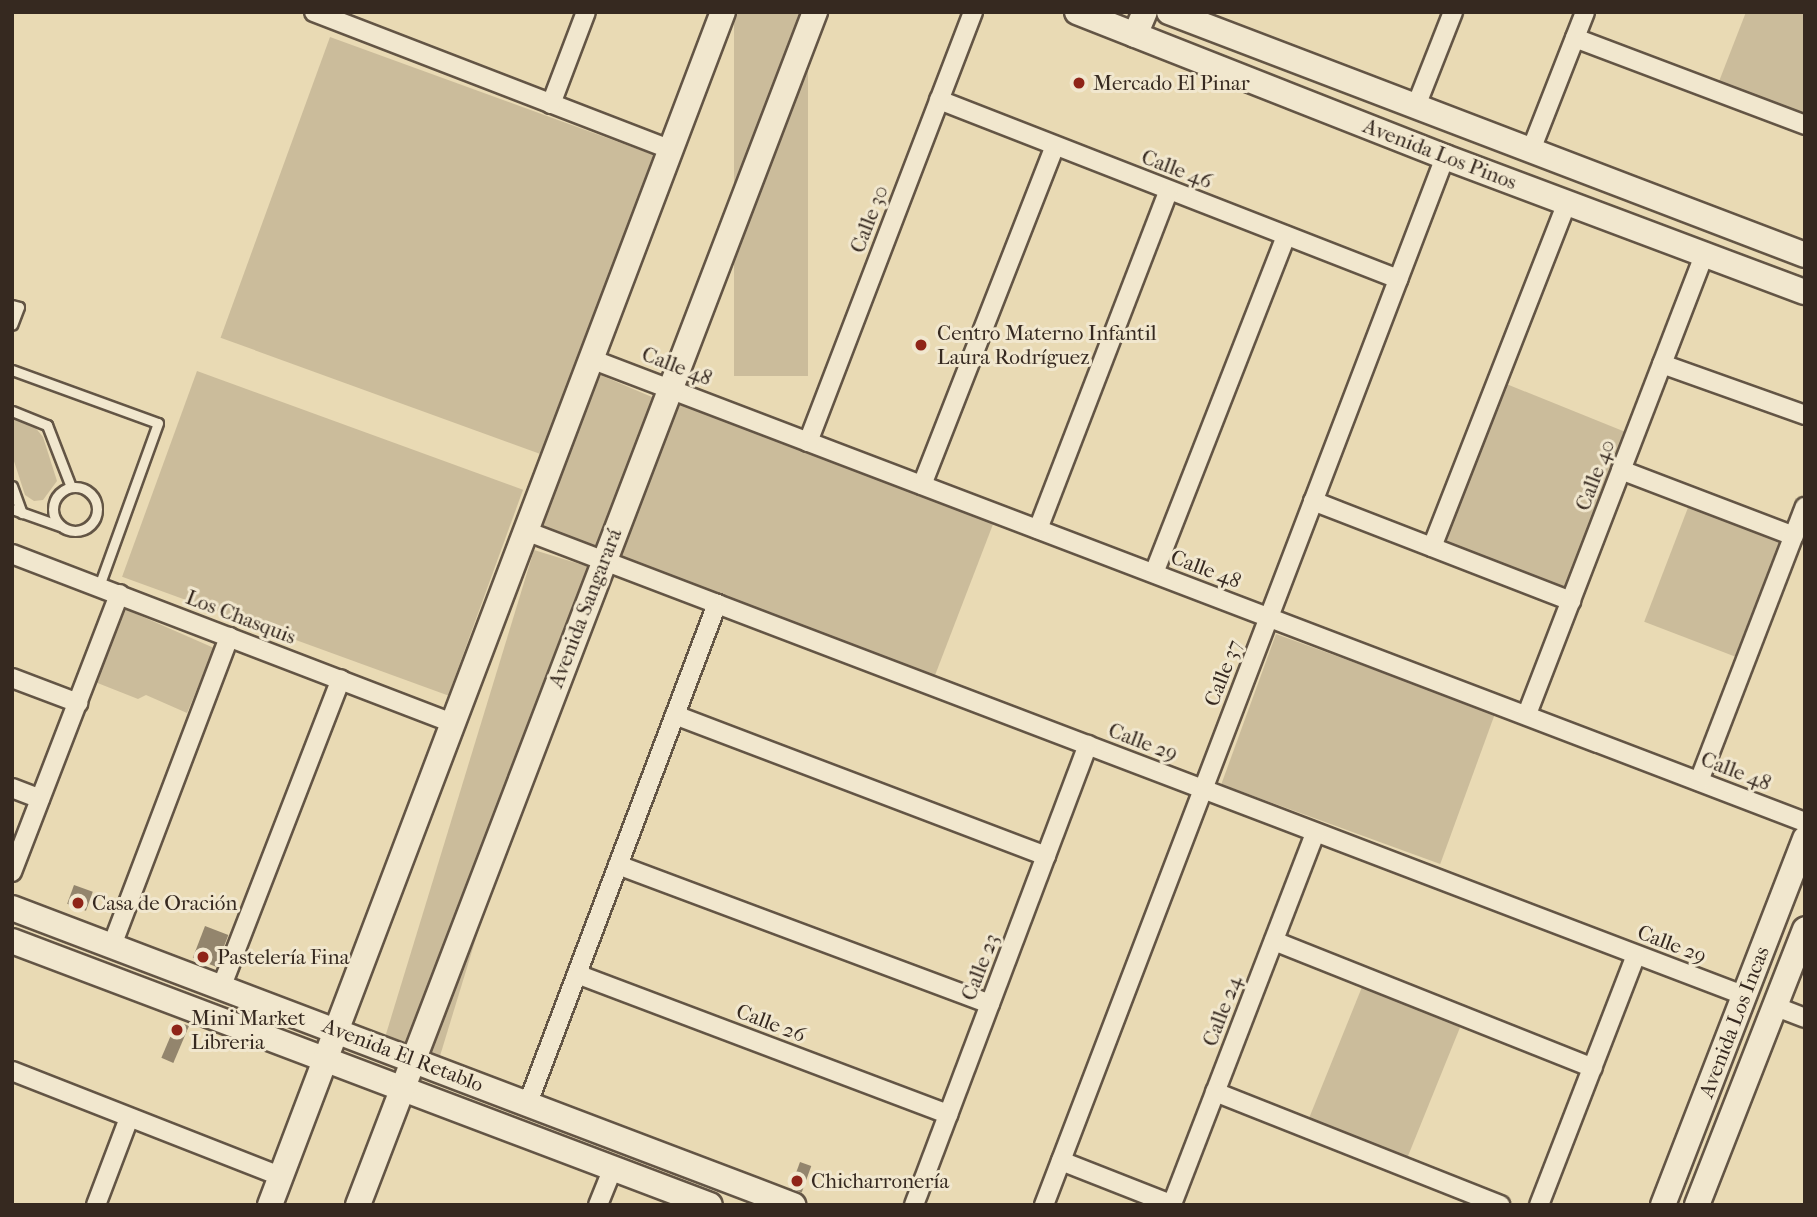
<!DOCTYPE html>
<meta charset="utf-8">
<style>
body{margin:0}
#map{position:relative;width:1817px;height:1217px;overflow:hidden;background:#e9dab4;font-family:"IM FELL French Canon",serif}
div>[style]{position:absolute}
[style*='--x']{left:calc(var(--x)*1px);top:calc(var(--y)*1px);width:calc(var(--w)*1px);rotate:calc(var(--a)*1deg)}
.green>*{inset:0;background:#cbbc9b;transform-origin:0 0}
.building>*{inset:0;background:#93856d;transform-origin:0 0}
.roads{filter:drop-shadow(2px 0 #635545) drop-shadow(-2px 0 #635545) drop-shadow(0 2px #635545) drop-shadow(0 -2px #635545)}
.lane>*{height:9px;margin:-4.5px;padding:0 4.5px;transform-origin:4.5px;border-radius:4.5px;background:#f1e7ce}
.lane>.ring{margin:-4.5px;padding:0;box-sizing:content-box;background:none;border:9px solid #f1e7ce;border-radius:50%}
.street>*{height:18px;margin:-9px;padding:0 9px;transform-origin:9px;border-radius:9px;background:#f1e7ce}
.secondary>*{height:24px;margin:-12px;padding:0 12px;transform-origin:12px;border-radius:12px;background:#f1e7ce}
.dots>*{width:19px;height:19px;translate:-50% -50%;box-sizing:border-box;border:4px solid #f1e7ce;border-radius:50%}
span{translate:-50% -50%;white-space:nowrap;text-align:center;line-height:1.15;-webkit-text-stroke:6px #f1e7ce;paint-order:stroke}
.poi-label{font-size:21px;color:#362920}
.left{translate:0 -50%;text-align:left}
.street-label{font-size:21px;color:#362920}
.frame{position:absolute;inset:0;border:14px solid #362920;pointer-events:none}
</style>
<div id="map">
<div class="green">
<div style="left:734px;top:12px;width:74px;height:364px"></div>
<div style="clip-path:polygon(1746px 12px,1805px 12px,1805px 117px,1718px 84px)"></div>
<div style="left:330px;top:37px;width:344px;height:320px;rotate:20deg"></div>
<div style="left:197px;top:371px;width:347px;height:219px;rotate:20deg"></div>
<div style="left:598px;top:374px;width:65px;height:164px;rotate:23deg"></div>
<div style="left:1504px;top:383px;width:133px;height:173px;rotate:22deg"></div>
<div style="left:674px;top:401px;width:342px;height:165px;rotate:21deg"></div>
<div style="clip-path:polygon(12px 418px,34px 426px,43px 437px,57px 481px,43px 500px,34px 501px,25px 495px,12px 455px)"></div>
<div style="left:1689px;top:505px;width:102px;height:125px;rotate:21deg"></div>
<div style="left:534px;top:550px;width:58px;height:511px;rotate:17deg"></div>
<div style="clip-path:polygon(125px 609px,214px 648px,187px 713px,146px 695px,138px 699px,95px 682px)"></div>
<div style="left:1276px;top:634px;width:233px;height:160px;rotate:20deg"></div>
<div style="left:1362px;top:987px;width:106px;height:142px;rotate:22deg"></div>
</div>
<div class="building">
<div style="left:74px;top:885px;width:20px;height:20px;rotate:20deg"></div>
<div style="left:205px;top:926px;width:25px;height:34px;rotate:21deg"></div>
<div style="left:177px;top:1021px;width:13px;height:40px;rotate:23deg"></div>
<div style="left:800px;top:1162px;width:12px;height:28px;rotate:20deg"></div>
</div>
<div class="roads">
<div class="lane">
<div style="--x:12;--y:305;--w:7;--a:16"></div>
<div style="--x:19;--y:307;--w:19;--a:111"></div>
<div style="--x:12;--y:370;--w:155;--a:20"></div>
<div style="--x:158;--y:423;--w:173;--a:109.9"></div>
<div style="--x:12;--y:411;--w:38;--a:22"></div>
<div style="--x:47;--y:425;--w:66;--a:68.8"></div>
<div style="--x:12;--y:486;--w:29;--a:70"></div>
<div class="ring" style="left:53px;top:487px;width:35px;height:35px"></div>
<div style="--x:12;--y:509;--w:51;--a:19.5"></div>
</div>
<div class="street">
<div style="--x:314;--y:12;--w:383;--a:21.1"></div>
<div style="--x:1575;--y:38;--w:246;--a:20.7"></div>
<div style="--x:939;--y:100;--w:493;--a:21.3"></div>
<div style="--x:551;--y:104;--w:98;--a:-69.2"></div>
<div style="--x:1416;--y:106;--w:101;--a:-68.5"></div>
<div style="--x:1531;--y:150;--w:148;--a:-68.6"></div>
<div style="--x:591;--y:359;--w:1299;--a:20.88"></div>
<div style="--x:1662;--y:364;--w:152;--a:19.6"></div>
<div style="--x:808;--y:442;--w:461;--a:-69"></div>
<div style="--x:1621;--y:470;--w:185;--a:20.9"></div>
<div style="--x:922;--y:485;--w:364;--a:-68.6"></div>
<div style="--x:1313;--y:501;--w:277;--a:21.2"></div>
<div style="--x:1038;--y:529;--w:363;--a:-68.9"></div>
<div style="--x:526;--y:531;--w:1302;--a:20.87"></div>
<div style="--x:1432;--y:547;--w:370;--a:-68.6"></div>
<div style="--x:12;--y:554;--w:472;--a:21"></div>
<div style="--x:1154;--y:573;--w:362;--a:-68.6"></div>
<div style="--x:12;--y:678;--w:71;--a:20.7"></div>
<div style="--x:1527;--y:714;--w:494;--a:-68.9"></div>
<div style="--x:675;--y:715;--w:397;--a:20.8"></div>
<div style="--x:1699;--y:781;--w:294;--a:-68.9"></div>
<div style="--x:12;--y:788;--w:30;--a:21"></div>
<div style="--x:618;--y:865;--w:397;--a:20.5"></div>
<div style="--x:12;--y:872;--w:298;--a:-68.9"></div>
<div style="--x:1274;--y:941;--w:343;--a:21.7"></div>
<div style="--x:111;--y:948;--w:333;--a:-69.2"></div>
<div style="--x:577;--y:974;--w:397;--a:20.7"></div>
<div style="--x:221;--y:988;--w:331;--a:-68.8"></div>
<div style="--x:1774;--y:1006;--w:33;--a:21"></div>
<div style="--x:12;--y:1071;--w:288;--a:21.4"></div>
<div style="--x:1215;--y:1092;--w:307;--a:21.6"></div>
<div style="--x:528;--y:1103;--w:534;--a:-69.26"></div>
<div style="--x:1061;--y:1161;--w:120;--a:21.4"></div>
<div style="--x:1172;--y:1204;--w:397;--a:-68.9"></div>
<div style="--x:96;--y:1205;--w:93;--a:-69.2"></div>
<div style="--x:598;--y:1205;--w:40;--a:-68"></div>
<div style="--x:914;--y:1205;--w:492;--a:-69.3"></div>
<div style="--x:1044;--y:1205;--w:1122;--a:-69.06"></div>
<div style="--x:1539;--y:1205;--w:268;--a:-68.8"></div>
</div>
<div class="secondary">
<div style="--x:1077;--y:12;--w:396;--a:21.5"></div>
<div style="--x:1445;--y:157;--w:384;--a:20.6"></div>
<div style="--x:1169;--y:12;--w:681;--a:20.91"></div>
<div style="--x:1135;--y:35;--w:25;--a:-67"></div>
<div style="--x:12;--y:908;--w:836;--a:20.82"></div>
<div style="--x:12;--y:941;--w:746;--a:20.72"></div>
<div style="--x:270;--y:1205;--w:1276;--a:-69.21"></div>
<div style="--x:358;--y:1205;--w:1278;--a:-69.04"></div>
<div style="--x:1663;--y:1205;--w:393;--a:-68.8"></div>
<div style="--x:1697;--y:1205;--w:296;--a:-68.6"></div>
</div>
</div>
<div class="dots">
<div style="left:1079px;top:83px;background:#8f2418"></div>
<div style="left:921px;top:345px;background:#8f2418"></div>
<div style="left:78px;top:903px;background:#8f2418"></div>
<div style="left:203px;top:957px;background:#8f2418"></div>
<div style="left:177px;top:1030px;background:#8f2418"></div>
<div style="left:797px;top:1181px;background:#8f2418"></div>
</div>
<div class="poi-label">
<span class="left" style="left:1093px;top:83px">Mercado El Pinar</span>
<span class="left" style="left:937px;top:345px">Centro Materno Infantil<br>Laura Rodríguez</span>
<span class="left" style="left:92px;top:903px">Casa de Oración</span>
<span class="left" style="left:217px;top:957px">Pastelería Fina</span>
<span class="left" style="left:191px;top:1030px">Mini Market<br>Libreria</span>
<span class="left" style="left:811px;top:1181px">Chicharronería</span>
</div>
<div class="street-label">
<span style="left:1440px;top:154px;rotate:21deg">Avenida Los Pinos</span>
<span style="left:1177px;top:169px;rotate:21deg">Calle 46</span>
<span style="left:869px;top:219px;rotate:-69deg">Calle 30</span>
<span style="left:677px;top:366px;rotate:21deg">Calle 48</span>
<span style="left:1595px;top:475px;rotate:-69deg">Calle 40</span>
<span style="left:1206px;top:569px;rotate:21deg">Calle 48</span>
<span style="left:585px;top:608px;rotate:-69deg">Avenida Sangarará</span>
<span style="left:241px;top:617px;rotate:21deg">Los Chasquis</span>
<span style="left:1223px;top:673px;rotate:-69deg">Calle 37</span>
<span style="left:1143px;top:742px;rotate:21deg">Calle 29</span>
<span style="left:1736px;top:771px;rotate:21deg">Calle 48</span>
<span style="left:1672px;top:944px;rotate:21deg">Calle 29</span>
<span style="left:980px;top:967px;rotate:-69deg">Calle 23</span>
<span style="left:1222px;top:1011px;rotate:-69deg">Calle 24</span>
<span style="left:1734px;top:1022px;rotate:-69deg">Avenida Los Incas</span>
<span style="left:771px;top:1023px;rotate:21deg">Calle 26</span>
<span style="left:403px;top:1055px;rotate:21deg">Avenida El Retablo</span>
</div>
<div class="frame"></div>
</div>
